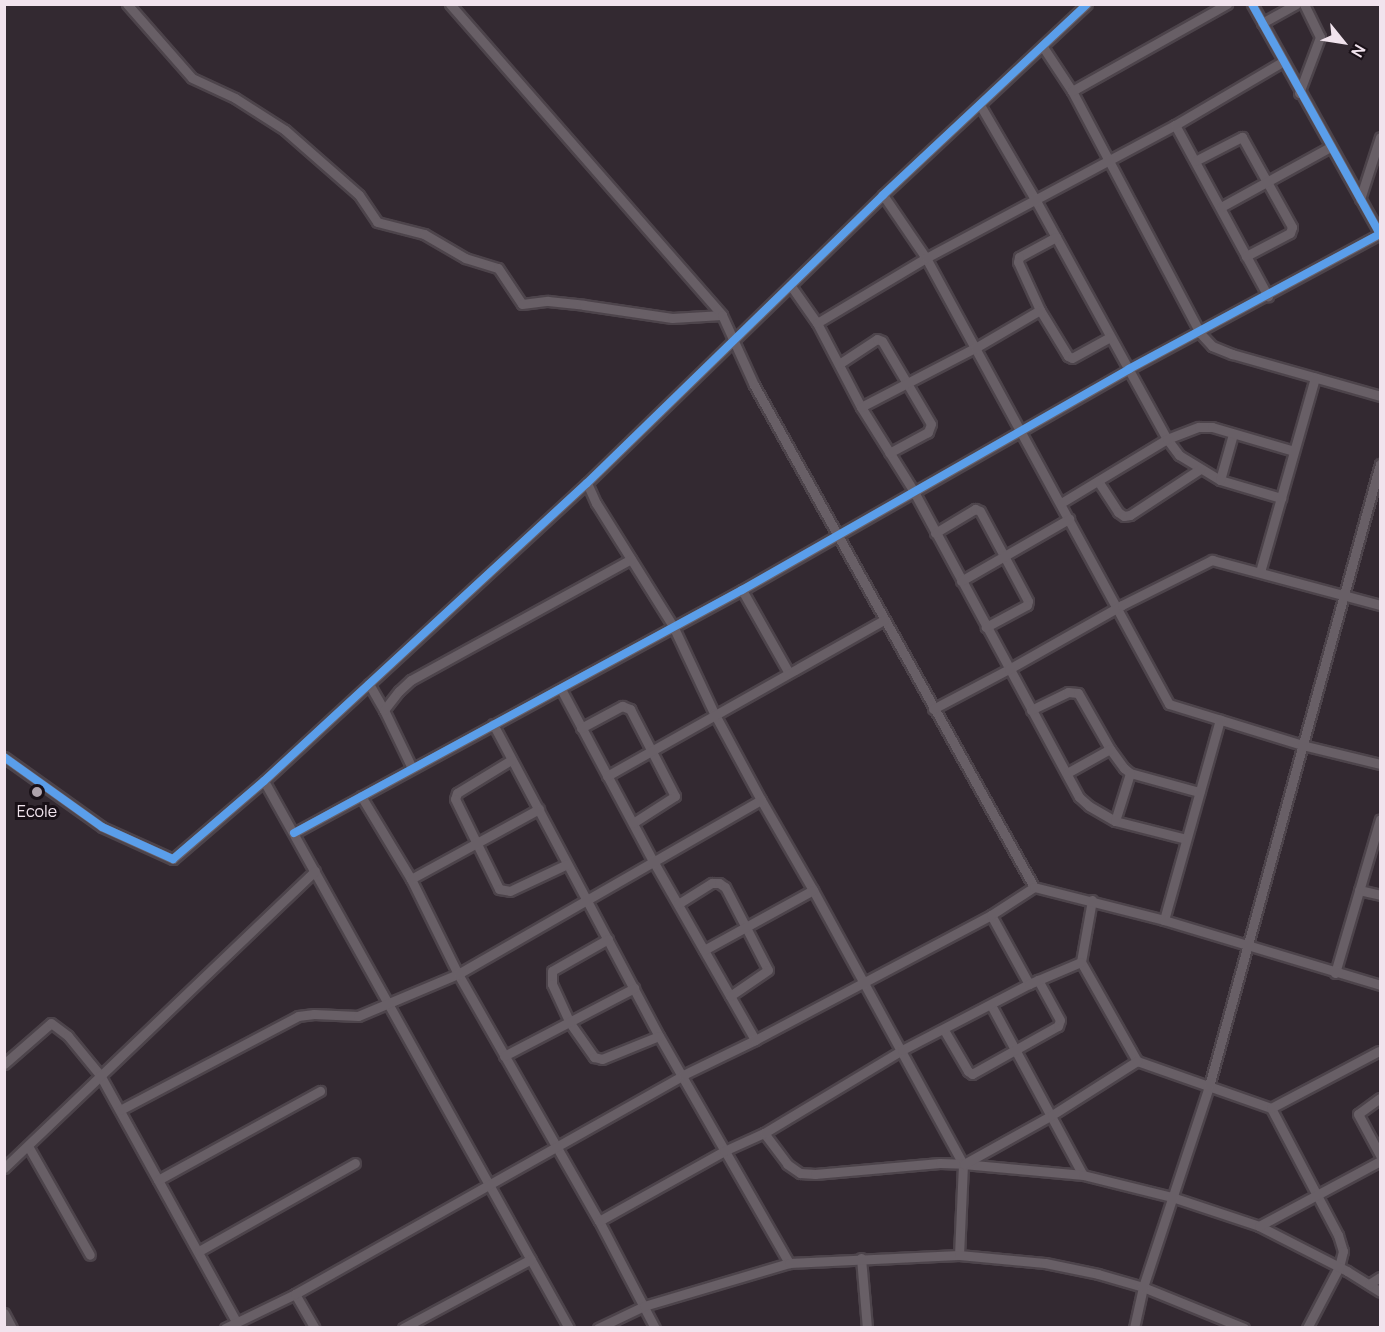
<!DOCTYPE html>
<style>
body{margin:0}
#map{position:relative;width:1385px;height:1332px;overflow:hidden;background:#332931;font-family:Manrope,sans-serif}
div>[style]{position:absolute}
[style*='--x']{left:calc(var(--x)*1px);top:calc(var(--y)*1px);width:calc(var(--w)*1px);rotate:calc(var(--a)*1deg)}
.roads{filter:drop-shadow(2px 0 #4d444b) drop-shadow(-2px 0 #4d444b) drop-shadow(0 2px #4d444b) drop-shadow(0 -2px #4d444b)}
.street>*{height:9px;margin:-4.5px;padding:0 4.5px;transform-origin:4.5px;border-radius:4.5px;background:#685f66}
.cycleway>*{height:8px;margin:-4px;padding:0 4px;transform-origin:4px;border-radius:4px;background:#5a9eea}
.dots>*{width:16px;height:16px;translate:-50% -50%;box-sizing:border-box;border:3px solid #191017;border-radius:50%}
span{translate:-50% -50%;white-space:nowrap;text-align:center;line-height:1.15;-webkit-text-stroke:6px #191017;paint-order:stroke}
.poi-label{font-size:16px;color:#f1e3ed}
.frame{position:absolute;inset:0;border:6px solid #f1e3ed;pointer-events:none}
.north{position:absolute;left:1313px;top:12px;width:60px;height:60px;-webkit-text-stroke:4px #191017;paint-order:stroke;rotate:120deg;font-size:16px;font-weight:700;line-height:24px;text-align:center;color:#f1e3ed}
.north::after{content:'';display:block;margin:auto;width:21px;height:27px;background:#f1e3ed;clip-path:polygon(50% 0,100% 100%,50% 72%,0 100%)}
</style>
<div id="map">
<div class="roads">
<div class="street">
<div style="--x:127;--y:4;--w:98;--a:48.7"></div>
<div style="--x:192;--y:78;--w:47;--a:24.9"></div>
<div style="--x:235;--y:98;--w:59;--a:32.6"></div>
<div style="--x:285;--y:130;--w:98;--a:41.3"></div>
<div style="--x:359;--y:195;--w:32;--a:56"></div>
<div style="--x:377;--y:222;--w:49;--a:14.3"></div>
<div style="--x:424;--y:234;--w:48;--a:30.3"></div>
<div style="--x:465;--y:258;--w:34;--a:17"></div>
<div style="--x:498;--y:268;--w:43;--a:56.3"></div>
<div style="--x:522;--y:304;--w:26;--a:-7"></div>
<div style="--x:548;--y:301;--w:36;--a:6"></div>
<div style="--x:584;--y:305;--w:89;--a:8.4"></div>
<div style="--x:672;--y:318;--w:50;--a:-3.4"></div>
<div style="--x:450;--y:4;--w:413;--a:48.8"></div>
<div style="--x:722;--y:315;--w:77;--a:65.4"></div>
<div style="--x:754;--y:385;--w:575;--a:60.85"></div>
<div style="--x:1262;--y:23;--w:39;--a:-29"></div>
<div style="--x:1043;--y:47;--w:53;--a:56.6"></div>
<div style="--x:1072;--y:91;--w:274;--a:62.1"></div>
<div style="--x:1200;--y:333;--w:18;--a:47"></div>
<div style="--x:1212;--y:346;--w:22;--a:22"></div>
<div style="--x:1232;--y:354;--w:154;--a:15.8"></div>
<div style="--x:1072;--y:91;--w:178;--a:-29.3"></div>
<div style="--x:1299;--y:93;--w:60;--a:-69.4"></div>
<div style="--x:1320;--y:37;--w:37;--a:-116"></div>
<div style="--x:980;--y:105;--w:109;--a:59.7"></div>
<div style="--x:1035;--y:199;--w:274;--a:61.2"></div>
<div style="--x:1167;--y:439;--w:20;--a:53"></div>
<div style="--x:1179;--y:455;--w:48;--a:31.4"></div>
<div style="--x:1220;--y:480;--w:64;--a:16.4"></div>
<div style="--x:1175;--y:125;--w:195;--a:61.5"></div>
<div style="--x:1195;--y:161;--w:53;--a:-27.1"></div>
<div style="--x:1242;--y:137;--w:103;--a:60.9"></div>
<div style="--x:1292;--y:227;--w:6;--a:108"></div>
<div style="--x:1290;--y:233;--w:50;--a:152.4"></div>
<div style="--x:883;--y:195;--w:76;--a:55.7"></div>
<div style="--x:926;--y:258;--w:508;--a:61.42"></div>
<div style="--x:1169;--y:704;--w:139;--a:17.1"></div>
<div style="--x:1302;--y:745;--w:80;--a:13.7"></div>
<div style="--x:1360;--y:199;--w:65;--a:-72.1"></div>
<div style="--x:1221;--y:207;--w:124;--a:-28.8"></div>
<div style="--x:1056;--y:237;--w:42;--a:151.6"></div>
<div style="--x:1019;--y:257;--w:5;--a:101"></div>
<div style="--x:1018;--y:262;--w:53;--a:65.4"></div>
<div style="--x:1040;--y:310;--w:54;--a:58.7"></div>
<div style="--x:1068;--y:356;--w:4;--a:27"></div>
<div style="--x:1072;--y:358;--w:43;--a:-28.9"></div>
<div style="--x:791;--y:286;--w:45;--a:54.9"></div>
<div style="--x:817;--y:323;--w:95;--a:62.4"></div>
<div style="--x:861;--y:407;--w:98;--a:57.9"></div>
<div style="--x:913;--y:490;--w:349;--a:61.6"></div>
<div style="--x:1079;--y:797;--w:13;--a:42"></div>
<div style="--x:1089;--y:806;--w:30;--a:30"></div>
<div style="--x:1115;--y:821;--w:73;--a:14.2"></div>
<div style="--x:817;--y:323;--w:127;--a:-30.8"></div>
<div style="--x:926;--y:258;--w:282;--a:-28.1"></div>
<div style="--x:1175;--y:125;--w:124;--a:-30.5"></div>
<div style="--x:839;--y:364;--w:45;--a:-33.3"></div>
<div style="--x:877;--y:339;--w:5;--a:22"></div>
<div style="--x:882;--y:341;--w:96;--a:59.4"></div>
<div style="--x:931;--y:424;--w:9;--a:111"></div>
<div style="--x:928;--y:432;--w:44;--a:151.7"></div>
<div style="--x:861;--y:407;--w:128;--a:-27.4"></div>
<div style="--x:975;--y:348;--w:75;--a:-30.3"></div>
<div style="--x:1220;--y:480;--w:48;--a:-74.2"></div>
<div style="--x:1098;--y:481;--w:37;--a:57"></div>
<div style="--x:1118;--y:512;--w:7;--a:34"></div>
<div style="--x:1124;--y:516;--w:6;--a:-9"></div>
<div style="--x:1130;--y:515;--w:84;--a:-33.3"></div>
<div style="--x:587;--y:483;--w:22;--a:66"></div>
<div style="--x:596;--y:503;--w:145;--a:58"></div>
<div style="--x:673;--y:626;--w:96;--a:64.8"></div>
<div style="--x:714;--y:713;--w:99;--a:61.6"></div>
<div style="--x:761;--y:800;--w:104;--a:60"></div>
<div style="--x:813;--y:890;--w:312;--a:61.3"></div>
<div style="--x:963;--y:1164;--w:91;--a:92.5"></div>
<div style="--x:1061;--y:503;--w:124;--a:-31.1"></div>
<div style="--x:1167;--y:439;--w:34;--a:-21"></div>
<div style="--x:1199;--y:427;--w:13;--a:0"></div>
<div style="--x:1212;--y:427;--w:85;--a:16.3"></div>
<div style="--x:935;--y:533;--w:47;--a:-31"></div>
<div style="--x:975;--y:509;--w:5;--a:22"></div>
<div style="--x:980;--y:511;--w:102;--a:61.9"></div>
<div style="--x:1028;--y:601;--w:4;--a:104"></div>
<div style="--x:1027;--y:605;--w:47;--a:151.8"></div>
<div style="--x:1260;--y:572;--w:202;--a:-74.2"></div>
<div style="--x:961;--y:581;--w:125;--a:-29.9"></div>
<div style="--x:742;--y:590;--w:95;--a:60.5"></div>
<div style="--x:369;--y:684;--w:30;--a:60"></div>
<div style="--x:561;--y:689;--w:195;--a:61.9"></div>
<div style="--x:653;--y:861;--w:206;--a:60.3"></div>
<div style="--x:933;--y:709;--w:86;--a:-27.8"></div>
<div style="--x:1009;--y:669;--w:130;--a:-29.5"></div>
<div style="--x:1122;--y:605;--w:101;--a:-26.6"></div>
<div style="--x:1212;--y:560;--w:174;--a:15"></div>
<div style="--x:1031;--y:710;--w:41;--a:-25.9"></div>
<div style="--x:1068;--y:692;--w:10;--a:6"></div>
<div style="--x:1078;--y:693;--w:64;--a:60.3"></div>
<div style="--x:1110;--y:749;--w:24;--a:54"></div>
<div style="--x:1124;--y:768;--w:8;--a:40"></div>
<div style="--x:1130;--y:773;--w:72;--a:15.4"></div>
<div style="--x:493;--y:724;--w:353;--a:62"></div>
<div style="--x:659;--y:1036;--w:262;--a:60.2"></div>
<div style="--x:581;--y:728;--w:47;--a:-28.2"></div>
<div style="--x:622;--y:706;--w:9;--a:21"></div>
<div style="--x:630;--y:709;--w:98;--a:62.7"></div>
<div style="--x:675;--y:796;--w:50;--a:147.3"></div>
<div style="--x:4;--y:757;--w:120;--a:35.5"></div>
<div style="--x:102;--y:827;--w:78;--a:24.3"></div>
<div style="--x:173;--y:859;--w:120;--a:-40.6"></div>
<div style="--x:264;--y:781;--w:439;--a:-42.7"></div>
<div style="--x:587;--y:483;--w:413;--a:-44.2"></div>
<div style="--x:883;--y:195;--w:279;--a:-43.1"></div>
<div style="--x:511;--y:760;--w:63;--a:148.6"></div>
<div style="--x:457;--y:793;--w:6;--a:108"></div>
<div style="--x:455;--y:799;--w:100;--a:63.9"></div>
<div style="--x:499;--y:889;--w:11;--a:10"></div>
<div style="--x:510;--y:891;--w:63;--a:-25.3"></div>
<div style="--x:412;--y:768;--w:64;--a:-115.8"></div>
<div style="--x:384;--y:710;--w:24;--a:-52"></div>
<div style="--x:399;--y:691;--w:16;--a:-43"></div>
<div style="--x:411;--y:680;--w:251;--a:-28.8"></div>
<div style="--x:1067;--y:773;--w:49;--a:-29.2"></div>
<div style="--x:607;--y:776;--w:318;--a:-29.4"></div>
<div style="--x:264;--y:781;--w:626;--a:60.86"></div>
<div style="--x:361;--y:796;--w:97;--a:58.9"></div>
<div style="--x:411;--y:879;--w:106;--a:63.7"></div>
<div style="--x:458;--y:974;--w:284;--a:60.3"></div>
<div style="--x:599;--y:1221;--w:121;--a:62.4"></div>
<div style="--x:1115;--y:821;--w:50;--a:-72.6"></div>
<div style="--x:294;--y:833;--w:510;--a:-28.48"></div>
<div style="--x:742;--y:590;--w:446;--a:-29.7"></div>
<div style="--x:1129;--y:369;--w:285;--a:-28.3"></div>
<div style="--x:1380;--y:234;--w:263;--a:-119.1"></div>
<div style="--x:411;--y:879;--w:146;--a:-28.7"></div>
<div style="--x:1359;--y:890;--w:22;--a:13"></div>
<div style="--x:1092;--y:900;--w:63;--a:100.1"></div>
<div style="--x:1081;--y:962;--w:114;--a:60.5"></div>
<div style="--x:1137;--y:1061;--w:142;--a:19.3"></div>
<div style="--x:1271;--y:1108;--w:144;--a:62.2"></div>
<div style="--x:1338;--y:1235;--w:17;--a:73"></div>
<div style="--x:1343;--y:1251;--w:16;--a:104"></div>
<div style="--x:1339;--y:1267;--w:69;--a:117.7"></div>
<div style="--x:678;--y:904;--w:40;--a:-32"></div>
<div style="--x:712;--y:883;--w:7;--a:0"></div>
<div style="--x:719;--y:883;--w:7;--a:34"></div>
<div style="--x:725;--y:887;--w:93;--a:62.6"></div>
<div style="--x:768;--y:970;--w:46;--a:145.6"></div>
<div style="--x:991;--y:915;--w:79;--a:61.2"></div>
<div style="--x:1164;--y:920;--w:208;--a:-74.4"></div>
<div style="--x:608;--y:939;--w:64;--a:150.3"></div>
<div style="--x:552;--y:971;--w:13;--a:90"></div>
<div style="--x:552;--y:984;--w:43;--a:65.2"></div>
<div style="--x:570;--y:1023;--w:42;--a:54.8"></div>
<div style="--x:594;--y:1057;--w:8;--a:14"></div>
<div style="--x:602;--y:1059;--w:61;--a:-22"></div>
<div style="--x:704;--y:950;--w:124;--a:-28.8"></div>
<div style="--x:1335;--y:973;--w:160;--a:-73.7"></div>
<div style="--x:991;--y:1005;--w:193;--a:61.6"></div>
<div style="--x:944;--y:1030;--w:48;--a:59.7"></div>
<div style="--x:968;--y:1071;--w:5;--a:37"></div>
<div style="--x:972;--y:1074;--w:98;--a:-29.2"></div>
<div style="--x:1058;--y:1026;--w:6;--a:-72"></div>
<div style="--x:1060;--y:1020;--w:46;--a:-118.8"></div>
<div style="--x:504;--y:1056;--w:147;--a:-27.6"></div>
<div style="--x:4;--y:1064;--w:62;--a:-41.1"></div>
<div style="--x:51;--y:1023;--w:21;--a:37"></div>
<div style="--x:68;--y:1036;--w:50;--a:50.6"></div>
<div style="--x:100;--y:1075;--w:281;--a:61.1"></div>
<div style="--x:1380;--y:1098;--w:27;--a:144"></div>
<div style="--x:1358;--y:1114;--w:47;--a:61.8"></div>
<div style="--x:1271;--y:1108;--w:122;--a:-27.8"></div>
<div style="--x:120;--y:1110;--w:201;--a:-27.8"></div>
<div style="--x:298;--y:1016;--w:16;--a:-7"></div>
<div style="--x:314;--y:1014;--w:44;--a:2.6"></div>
<div style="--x:358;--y:1016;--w:108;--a:-22.8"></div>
<div style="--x:458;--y:974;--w:349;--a:-29.9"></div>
<div style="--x:764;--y:1133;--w:39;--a:53"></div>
<div style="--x:787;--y:1164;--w:16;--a:35"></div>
<div style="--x:800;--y:1173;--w:15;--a:4"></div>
<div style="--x:815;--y:1174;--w:125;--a:-5"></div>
<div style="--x:940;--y:1163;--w:23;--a:2"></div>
<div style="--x:963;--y:1164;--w:121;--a:5.2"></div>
<div style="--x:1083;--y:1175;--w:92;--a:13.9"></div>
<div style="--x:1172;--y:1197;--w:92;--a:18.4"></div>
<div style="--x:1259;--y:1226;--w:99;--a:27.1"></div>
<div style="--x:1347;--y:1271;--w:39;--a:32"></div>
<div style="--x:28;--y:1146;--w:125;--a:60.4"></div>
<div style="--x:964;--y:1164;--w:101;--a:-29.1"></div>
<div style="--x:1052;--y:1115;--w:101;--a:-32.4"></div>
<div style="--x:4;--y:1168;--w:430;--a:-43.7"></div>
<div style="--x:158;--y:1180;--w:185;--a:-28.8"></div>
<div style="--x:599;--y:1221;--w:143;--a:-29.2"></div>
<div style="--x:724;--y:1151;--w:44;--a:-24.2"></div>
<div style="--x:764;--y:1133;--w:161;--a:-31"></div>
<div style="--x:902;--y:1050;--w:143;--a:-27.5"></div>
<div style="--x:1029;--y:984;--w:56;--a:-22.9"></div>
<div style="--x:1259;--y:1226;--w:137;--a:-28.2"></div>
<div style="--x:199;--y:1251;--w:179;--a:-29.4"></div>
<div style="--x:861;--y:1258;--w:70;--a:85.1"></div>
<div style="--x:1369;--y:1284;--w:13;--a:-32"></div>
<div style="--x:295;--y:1294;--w:39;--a:60"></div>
<div style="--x:4;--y:1313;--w:17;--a:62"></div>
<div style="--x:225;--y:1328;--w:78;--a:-25.9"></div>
<div style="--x:295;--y:1294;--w:446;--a:-29.4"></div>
<div style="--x:683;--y:1075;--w:80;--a:-25.9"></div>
<div style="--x:755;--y:1040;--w:267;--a:-27.9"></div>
<div style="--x:991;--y:915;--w:51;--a:-33.1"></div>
<div style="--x:1034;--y:887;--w:134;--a:14.2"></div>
<div style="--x:1164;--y:920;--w:226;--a:16.7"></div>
<div style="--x:403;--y:1328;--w:145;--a:-28.3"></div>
<div style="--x:598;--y:1328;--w:51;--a:-25.6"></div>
<div style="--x:644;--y:1306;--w:151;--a:-16.5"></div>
<div style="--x:789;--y:1263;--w:170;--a:-2.7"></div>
<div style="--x:959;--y:1255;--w:86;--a:5.3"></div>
<div style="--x:1045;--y:1263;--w:54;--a:11.7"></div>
<div style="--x:1098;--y:1274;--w:47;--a:16.1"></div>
<div style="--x:1143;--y:1287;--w:109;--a:22.1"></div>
<div style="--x:1134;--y:1328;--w:42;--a:-77.6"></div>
<div style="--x:1143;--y:1287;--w:212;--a:-71.8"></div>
<div style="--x:1209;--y:1086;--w:645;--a:-74.63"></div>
</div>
</div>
<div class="cycleway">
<div style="--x:4;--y:757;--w:120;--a:35.5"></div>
<div style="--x:102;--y:827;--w:78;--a:24.3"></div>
<div style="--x:173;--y:859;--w:120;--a:-40.6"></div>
<div style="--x:264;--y:781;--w:439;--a:-42.7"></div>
<div style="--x:587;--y:483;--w:413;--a:-44.2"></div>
<div style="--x:883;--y:195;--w:279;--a:-43.1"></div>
<div style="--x:294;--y:833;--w:510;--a:-28.48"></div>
<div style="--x:742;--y:590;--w:446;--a:-29.7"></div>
<div style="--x:1129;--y:369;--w:285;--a:-28.3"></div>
<div style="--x:1380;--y:234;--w:263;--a:-119.1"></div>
</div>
<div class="dots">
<div style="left:37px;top:792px;background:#aea2ab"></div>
</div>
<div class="poi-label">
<span style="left:37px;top:811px">Ecole</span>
</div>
<div class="frame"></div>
<div class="north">N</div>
</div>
